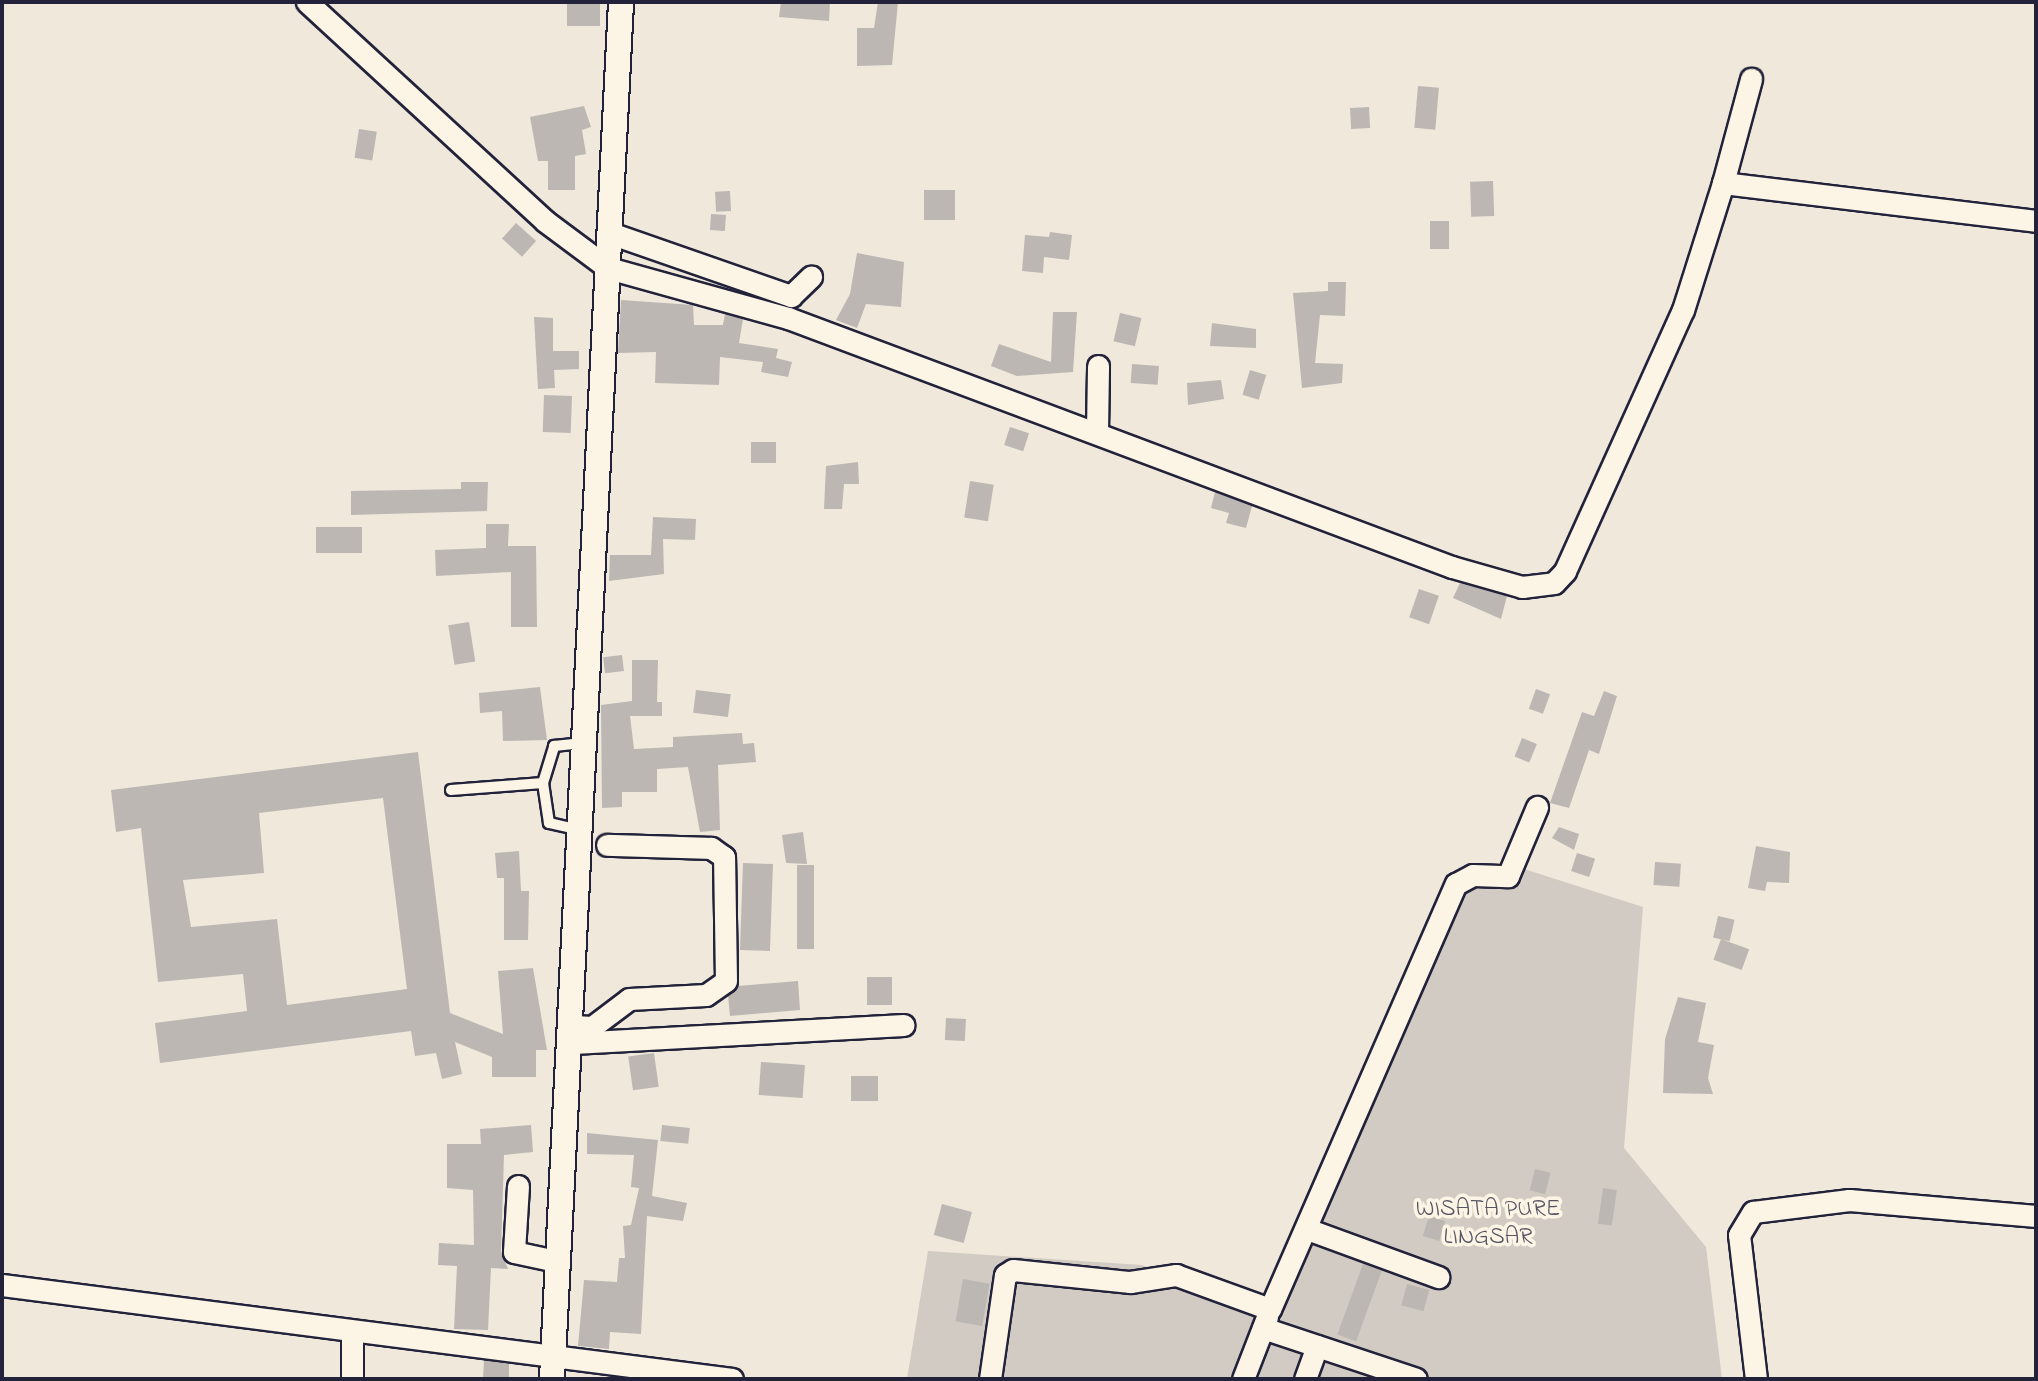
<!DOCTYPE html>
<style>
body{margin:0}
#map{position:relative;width:2038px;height:1381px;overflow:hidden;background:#efe8db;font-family:"Indie Flower",sans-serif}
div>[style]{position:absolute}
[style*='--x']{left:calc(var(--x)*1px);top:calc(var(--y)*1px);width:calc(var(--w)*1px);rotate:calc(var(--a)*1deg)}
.green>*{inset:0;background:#d1cbc3}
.building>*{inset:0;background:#bcb7b3;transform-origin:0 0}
.roads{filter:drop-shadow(2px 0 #22223b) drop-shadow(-2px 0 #22223b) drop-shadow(0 2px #22223b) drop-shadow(0 -2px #22223b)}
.service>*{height:10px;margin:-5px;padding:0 5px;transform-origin:5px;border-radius:5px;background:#fcf5e5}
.minor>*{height:21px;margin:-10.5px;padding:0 10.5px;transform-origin:10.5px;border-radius:10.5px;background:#fcf5e5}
.tertiary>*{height:24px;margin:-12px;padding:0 12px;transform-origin:12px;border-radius:12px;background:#fcf5e5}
span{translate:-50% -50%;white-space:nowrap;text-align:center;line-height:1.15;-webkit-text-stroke:7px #fcf5e5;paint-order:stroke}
.park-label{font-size:24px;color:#575564}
.frame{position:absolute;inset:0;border:4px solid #22223b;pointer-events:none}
</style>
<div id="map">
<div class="green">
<div style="clip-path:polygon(1518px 867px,1643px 907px,1624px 1148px,1706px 1247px,1722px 1379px,907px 1379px,928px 1251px,1142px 1265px,1276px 1321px,1457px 896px)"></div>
</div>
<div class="building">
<div style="clip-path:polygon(781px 2px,830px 2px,829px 21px,779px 17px)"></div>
<div style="clip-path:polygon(878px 2px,898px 2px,892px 65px,857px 66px,857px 28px,874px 28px)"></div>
<div style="left:567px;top:3px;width:33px;height:23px"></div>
<div style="left:1418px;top:86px;width:21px;height:42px;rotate:5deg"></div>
<div style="clip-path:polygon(584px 106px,591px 127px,582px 130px,586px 154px,575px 156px,575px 190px,548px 190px,548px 161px,538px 161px,530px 117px)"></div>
<div style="left:1369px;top:107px;width:21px;height:19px;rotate:87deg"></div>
<div style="left:359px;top:129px;width:18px;height:29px;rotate:9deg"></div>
<div style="left:1493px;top:181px;width:35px;height:23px;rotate:88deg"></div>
<div style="left:955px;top:190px;width:30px;height:31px;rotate:90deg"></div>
<div style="left:730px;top:191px;width:20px;height:15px;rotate:87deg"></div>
<div style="left:711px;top:214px;width:15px;height:16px;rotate:4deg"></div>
<div style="left:1430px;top:221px;width:19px;height:28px"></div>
<div style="left:516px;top:223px;width:27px;height:21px;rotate:42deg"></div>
<div style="clip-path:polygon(1050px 232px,1072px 235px,1069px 260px,1044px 257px,1043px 273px,1022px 271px,1025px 235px,1049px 237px)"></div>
<div style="clip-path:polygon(857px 253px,904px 262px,901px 307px,866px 304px,857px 328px,836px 320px,850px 294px)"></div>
<div style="clip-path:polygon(1328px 282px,1346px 282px,1345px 316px,1320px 315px,1315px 363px,1343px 364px,1342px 383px,1302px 388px,1293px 293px,1328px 291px)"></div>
<div style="clip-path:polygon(621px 300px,693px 305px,694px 325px,723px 325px,725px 314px,743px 319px,739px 343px,778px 349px,776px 358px,792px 362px,788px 377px,761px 372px,763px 362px,720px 357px,719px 385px,655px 383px,656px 352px,618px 353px)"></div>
<div style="clip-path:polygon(1053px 312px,1077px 312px,1073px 372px,1017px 376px,991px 366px,999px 344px,1051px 362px)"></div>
<div style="left:1120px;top:313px;width:22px;height:29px;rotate:13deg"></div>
<div style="clip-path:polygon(534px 317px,553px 318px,553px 351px,579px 351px,579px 369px,554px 370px,555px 388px,538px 389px)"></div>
<div style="clip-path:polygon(1212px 323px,1256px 329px,1256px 348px,1210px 346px)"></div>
<div style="left:1132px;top:364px;width:27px;height:19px;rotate:4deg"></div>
<div style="left:1250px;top:370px;width:17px;height:26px;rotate:17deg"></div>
<div style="clip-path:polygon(1221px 380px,1224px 399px,1188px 405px,1187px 383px)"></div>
<div style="left:544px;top:395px;width:28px;height:37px;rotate:2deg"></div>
<div style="left:1010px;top:427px;width:20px;height:19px;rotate:18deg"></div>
<div style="left:751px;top:442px;width:25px;height:21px"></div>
<div style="clip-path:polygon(858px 462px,859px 484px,844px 484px,842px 509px,824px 509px,826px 466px)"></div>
<div style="left:970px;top:481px;width:24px;height:37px;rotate:9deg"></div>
<div style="clip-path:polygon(461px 482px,488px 482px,487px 511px,351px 515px,351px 491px,461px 489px)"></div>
<div style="clip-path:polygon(1215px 492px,1252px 506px,1246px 528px,1226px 523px,1229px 513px,1211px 508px)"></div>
<div style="clip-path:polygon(653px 517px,696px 519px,695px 540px,663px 539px,664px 574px,609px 581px,610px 555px,651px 555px)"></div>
<div style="clip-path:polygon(486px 524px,509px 524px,508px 546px,536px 546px,537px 627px,511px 627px,511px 572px,436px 576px,435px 550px,486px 548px)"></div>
<div style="left:362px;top:527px;width:26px;height:46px;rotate:90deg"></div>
<div style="clip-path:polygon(1460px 583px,1507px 596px,1501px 619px,1453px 598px)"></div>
<div style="left:1419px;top:589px;width:21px;height:30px;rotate:19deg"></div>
<div style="left:469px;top:622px;width:40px;height:21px;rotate:81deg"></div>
<div style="left:622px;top:655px;width:16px;height:19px;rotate:83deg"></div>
<div style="clip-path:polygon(632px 660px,658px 660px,657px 702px,662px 702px,662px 716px,630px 716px,634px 749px,673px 747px,673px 737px,742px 733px,743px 744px,754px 743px,756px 762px,718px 765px,720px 830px,700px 832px,688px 767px,657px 769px,657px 792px,622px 792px,622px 807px,602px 808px,601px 705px,632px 701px)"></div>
<div style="clip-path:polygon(540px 687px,547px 740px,503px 741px,502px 711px,480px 713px,479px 693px)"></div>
<div style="left:1536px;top:689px;width:15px;height:21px;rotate:20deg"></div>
<div style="left:696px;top:690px;width:35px;height:23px;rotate:7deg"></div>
<div style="clip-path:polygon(1604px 691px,1617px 696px,1599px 754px,1589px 750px,1569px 808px,1550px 803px,1582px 712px,1594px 716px)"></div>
<div style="left:1522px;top:738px;width:16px;height:20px;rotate:22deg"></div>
<div style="clip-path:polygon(evenodd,418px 752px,450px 1013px,503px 1034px,498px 971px,533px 968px,547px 1050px,536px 1050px,536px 1077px,492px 1077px,492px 1057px,455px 1042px,462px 1074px,442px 1079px,436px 1053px,415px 1056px,411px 1031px,160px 1063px,155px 1023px,247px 1011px,243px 974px,158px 982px,141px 828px,116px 832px,111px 790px,418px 752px,383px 798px,407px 989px,287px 1005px,277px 919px,191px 927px,183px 880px,264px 873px,259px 813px,383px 798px)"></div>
<div style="clip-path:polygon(1559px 827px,1579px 834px,1574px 850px,1552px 838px)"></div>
<div style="clip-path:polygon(803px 832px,807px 864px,786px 863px,782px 835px)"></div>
<div style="clip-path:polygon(1756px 846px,1790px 852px,1789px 883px,1767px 882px,1765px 891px,1748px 888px)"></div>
<div style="clip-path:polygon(519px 851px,521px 891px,529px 891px,528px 940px,504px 940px,504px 878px,497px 878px,495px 853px)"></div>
<div style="left:1577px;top:853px;width:19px;height:19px;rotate:18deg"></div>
<div style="left:1655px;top:862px;width:26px;height:23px;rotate:4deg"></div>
<div style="left:743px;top:863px;width:30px;height:87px;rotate:2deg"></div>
<div style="left:797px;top:865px;width:17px;height:84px"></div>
<div style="left:1718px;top:916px;width:17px;height:22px;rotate:13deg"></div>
<div style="left:1721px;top:939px;width:30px;height:22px;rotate:20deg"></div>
<div style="left:867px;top:977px;width:25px;height:28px"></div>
<div style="clip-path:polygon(798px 981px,800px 1010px,730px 1016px,728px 995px,738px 986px)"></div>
<div style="clip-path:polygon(1678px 997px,1706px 1003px,1698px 1042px,1714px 1045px,1708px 1078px,1713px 1094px,1663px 1093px,1665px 1039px)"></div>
<div style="left:946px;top:1018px;width:20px;height:22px;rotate:3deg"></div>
<div style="left:654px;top:1053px;width:34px;height:26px;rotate:82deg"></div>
<div style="left:761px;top:1062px;width:44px;height:33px;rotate:4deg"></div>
<div style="left:851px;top:1076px;width:27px;height:25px"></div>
<div style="clip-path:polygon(531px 1125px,533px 1152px,504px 1155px,501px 1251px,508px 1269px,491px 1268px,488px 1330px,454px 1329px,457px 1266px,438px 1265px,439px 1243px,474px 1245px,473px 1190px,447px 1188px,447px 1144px,481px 1144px,480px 1129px)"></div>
<div style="left:662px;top:1125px;width:28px;height:16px;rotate:6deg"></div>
<div style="clip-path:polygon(587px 1133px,658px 1140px,652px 1196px,687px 1203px,683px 1221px,647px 1216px,641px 1334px,610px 1332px,609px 1349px,578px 1346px,584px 1280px,617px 1282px,619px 1258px,625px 1258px,623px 1226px,631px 1225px,639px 1188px,631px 1187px,634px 1155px,587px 1154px)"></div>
<div style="left:1535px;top:1169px;width:16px;height:22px;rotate:14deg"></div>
<div style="left:1603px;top:1188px;width:14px;height:36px;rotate:8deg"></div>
<div style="left:942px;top:1204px;width:31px;height:32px;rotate:15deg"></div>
<div style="left:1429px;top:1216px;width:17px;height:21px;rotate:17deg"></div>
<div style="left:1363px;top:1264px;width:20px;height:75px;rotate:20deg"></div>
<div style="left:963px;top:1279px;width:27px;height:43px;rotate:10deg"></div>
<div style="left:1407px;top:1284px;width:23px;height:22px;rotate:15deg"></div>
<div style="clip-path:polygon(484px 1360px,509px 1364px,509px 1379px,483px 1379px)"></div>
</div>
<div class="roads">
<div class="service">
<div style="--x:451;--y:790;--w:92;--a:-4.4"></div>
<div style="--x:580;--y:830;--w:32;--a:-167"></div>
<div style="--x:549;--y:823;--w:40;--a:-98.5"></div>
<div style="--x:543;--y:783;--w:39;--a:-73"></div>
<div style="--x:554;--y:746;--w:29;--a:-6"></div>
</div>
<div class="minor">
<div style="--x:307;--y:2;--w:323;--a:42.6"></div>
<div style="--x:545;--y:221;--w:79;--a:36.7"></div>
<div style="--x:608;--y:268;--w:187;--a:15.5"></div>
<div style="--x:788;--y:318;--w:709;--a:20.56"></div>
<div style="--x:1452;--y:567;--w:73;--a:15.9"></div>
<div style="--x:1522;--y:587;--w:32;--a:-7"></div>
<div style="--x:1554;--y:583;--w:16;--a:-47"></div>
<div style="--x:1565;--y:571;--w:286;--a:-65.7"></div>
<div style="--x:1683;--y:310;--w:133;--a:-72.5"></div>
<div style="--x:1723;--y:183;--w:315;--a:6.9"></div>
<div style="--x:1723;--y:183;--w:108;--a:-74.9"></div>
<div style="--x:610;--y:233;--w:192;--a:19.2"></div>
<div style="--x:791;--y:296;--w:28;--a:-44"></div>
<div style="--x:1097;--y:432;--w:66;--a:-89.1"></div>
<div style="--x:574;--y:1026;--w:18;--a:3"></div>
<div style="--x:592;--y:1027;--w:46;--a:-37.1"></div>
<div style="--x:629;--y:999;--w:77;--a:-3"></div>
<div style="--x:706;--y:995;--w:24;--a:-35"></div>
<div style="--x:726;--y:981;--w:124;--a:-90.9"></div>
<div style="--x:724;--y:857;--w:16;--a:-145"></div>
<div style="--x:711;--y:848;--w:104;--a:-178.3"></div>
<div style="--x:573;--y:1043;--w:331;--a:-3.1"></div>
<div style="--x:518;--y:1186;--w:66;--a:93.5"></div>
<div style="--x:514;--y:1252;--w:43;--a:12.1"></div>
<div style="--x:1307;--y:1229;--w:140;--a:20.1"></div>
<div style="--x:2;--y:1285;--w:736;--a:7.34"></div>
<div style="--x:1263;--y:1328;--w:161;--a:18.4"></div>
<div style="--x:352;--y:1379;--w:48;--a:-90"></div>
<div style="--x:990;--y:1379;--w:105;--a:-81.8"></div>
<div style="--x:1005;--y:1275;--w:9;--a:-32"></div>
<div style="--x:1013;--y:1270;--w:118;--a:5.9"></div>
<div style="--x:1130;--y:1282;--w:47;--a:-8.7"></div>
<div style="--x:1176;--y:1275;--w:100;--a:19.9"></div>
<div style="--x:1270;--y:1309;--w:464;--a:-66.4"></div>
<div style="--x:1456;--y:884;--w:19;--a:-28"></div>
<div style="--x:1473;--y:875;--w:35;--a:2"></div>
<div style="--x:1508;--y:876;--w:75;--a:-67.2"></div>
<div style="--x:1243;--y:1379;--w:66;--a:-68.8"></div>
<div style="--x:1305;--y:1379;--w:35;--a:-70"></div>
<div style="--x:1756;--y:1379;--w:145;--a:-96.7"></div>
<div style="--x:1739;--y:1235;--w:27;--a:-59"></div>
<div style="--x:1753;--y:1212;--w:97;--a:-7.1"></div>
<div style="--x:1849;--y:1200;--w:188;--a:4.9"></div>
</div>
<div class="tertiary">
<div style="--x:552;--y:1379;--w:1379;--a:-87.13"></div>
</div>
</div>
<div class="park-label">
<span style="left:1488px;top:1224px">WISATA PURE<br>LINGSAR</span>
</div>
<div class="frame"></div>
</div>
